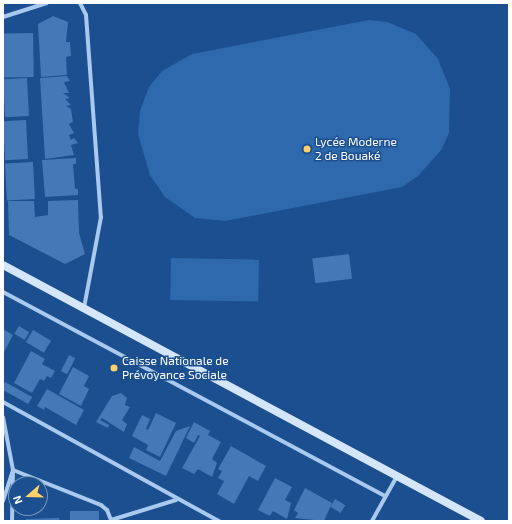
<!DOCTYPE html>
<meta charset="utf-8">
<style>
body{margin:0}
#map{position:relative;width:512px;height:524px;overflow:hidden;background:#1b4f8f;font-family:"Exo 2",sans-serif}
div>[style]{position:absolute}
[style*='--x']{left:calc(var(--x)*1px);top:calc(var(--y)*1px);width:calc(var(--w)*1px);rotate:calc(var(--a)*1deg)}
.green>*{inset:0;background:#2e69ad;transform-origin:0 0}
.building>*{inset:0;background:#4478b7;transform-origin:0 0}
.street>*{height:4px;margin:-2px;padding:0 2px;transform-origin:2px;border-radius:2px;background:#a9c9ee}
.secondary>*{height:8px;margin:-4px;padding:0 4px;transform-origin:4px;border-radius:4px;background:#d6e6fa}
.dots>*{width:11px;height:11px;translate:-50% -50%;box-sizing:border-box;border:2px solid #1b4f8f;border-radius:50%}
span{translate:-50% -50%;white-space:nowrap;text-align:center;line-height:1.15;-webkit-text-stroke:3px #1b4f8f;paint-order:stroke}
.poi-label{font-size:12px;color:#fff}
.left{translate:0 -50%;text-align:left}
.frame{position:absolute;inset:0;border:4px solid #fff;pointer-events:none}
.north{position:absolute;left:8px;top:476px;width:40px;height:40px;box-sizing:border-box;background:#1b4f8f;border:1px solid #7695bc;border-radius:50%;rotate:250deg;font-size:11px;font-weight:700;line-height:16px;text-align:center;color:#fff}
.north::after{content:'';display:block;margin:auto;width:14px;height:18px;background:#ffd166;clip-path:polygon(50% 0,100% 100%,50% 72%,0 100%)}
</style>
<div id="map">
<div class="green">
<div style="clip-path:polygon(369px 20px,387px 22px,416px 34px,438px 59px,450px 89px,449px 133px,442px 149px,418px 176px,402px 187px,225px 221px,195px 218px,165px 197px,150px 175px,138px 134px,140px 111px,149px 87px,162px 71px,192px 54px)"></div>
<div style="left:171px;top:258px;width:88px;height:42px;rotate:1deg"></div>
</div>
<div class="building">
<div style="clip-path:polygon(53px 16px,68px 22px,66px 42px,70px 42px,71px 56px,66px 57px,67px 75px,41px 77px,38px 24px)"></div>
<div style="left:33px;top:33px;width:44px;height:30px;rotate:89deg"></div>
<div style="clip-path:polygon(67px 76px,70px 81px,64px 82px,69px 93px,63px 93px,70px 98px,65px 99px,71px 105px,66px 106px,71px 109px,73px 122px,69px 124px,74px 133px,69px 135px,71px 140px,74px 138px,78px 143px,71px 145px,74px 155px,45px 159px,40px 78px)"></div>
<div style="left:27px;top:78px;width:38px;height:24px;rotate:87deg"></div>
<div style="left:26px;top:120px;width:39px;height:23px;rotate:87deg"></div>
<div style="clip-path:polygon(76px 158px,76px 164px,73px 164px,75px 189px,78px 189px,78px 195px,45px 197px,42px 160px)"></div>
<div style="left:33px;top:162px;width:37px;height:28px;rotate:87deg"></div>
<div style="clip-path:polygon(78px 200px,79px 233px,85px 254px,65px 264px,9px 235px,8px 201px,34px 201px,35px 217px,48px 215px,48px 201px)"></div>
<div style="left:349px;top:254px;width:25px;height:37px;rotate:83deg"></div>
<div style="left:19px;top:326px;width:12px;height:9px;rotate:31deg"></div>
<div style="clip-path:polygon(3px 329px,13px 335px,3px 354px)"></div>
<div style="left:33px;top:330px;width:21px;height:14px;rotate:31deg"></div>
<div style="clip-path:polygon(31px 351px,45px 359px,42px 364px,55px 371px,51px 378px,47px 376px,44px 381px,40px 379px,32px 393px,14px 383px)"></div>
<div style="left:69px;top:355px;width:7px;height:18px;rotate:27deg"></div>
<div style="clip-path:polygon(73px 367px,89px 376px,84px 386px,89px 389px,81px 406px,59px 394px)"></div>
<div style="left:5px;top:382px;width:31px;height:8px;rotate:29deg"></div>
<div style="clip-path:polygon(47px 389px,84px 410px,76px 425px,45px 407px,44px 410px,37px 406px)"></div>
<div style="clip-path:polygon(121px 393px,127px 398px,125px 405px,130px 407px,122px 420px,127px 424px,124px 432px,102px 418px,100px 420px,109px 425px,108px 428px,96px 422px,112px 396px)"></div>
<div style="clip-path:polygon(156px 413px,176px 423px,160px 457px,146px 450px,148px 445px,132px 436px,142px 415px,150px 419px,146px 429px,148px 430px)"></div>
<div style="clip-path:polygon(194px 422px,210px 431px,208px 435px,221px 442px,212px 459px,217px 463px,212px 477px,198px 469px,194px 474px,182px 468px,200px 436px,198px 435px,194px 443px,186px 438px)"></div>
<div style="clip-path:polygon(190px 426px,166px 476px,129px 458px,134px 447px,160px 461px,176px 431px)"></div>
<div style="clip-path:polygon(231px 446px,266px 466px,258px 481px,249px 476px,234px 504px,217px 494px,224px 481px,218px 478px,222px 471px,218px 469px)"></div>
<div style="clip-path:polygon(275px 478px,292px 487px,285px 500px,291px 503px,287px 519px,273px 511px,270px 516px,258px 510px)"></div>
<div style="clip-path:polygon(305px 488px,332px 503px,324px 521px,295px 518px,298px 513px,294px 510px)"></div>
<div style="left:335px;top:499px;width:12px;height:9px;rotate:31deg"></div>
<div style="left:70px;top:511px;width:29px;height:10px"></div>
<div style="clip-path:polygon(59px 518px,60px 521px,26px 521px,26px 519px)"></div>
</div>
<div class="street">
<div style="--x:80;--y:3;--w:13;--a:63"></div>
<div style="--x:86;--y:15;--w:203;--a:85.8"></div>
<div style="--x:101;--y:217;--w:93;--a:100.6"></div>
<div style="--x:3;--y:17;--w:46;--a:-17.7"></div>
<div style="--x:3;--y:292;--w:433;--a:28.1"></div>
<div style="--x:3;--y:402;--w:247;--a:28.9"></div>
<div style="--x:3;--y:417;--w:54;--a:79.3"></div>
<div style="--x:13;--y:470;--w:51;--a:91.1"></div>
<div style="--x:3;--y:501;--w:33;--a:-72"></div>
<div style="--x:13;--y:470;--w:95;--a:21.7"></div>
<div style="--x:101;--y:505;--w:8;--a:40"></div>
<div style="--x:107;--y:510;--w:11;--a:68"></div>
<div style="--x:111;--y:520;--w:68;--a:-17.1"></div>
<div style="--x:372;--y:521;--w:51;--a:-60.9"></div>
</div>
<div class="secondary">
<div style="--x:3;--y:265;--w:542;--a:28.17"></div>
</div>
<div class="dots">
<div style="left:307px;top:149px;background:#ffd166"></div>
<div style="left:114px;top:368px;background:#ffd166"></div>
</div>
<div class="poi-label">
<span class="left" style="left:315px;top:149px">Lycée Moderne<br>2 de Bouaké</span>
<span class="left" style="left:122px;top:368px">Caisse Nationale de<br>Prévoyance Sociale</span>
</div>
<div class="frame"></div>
<div class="north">N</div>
</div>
